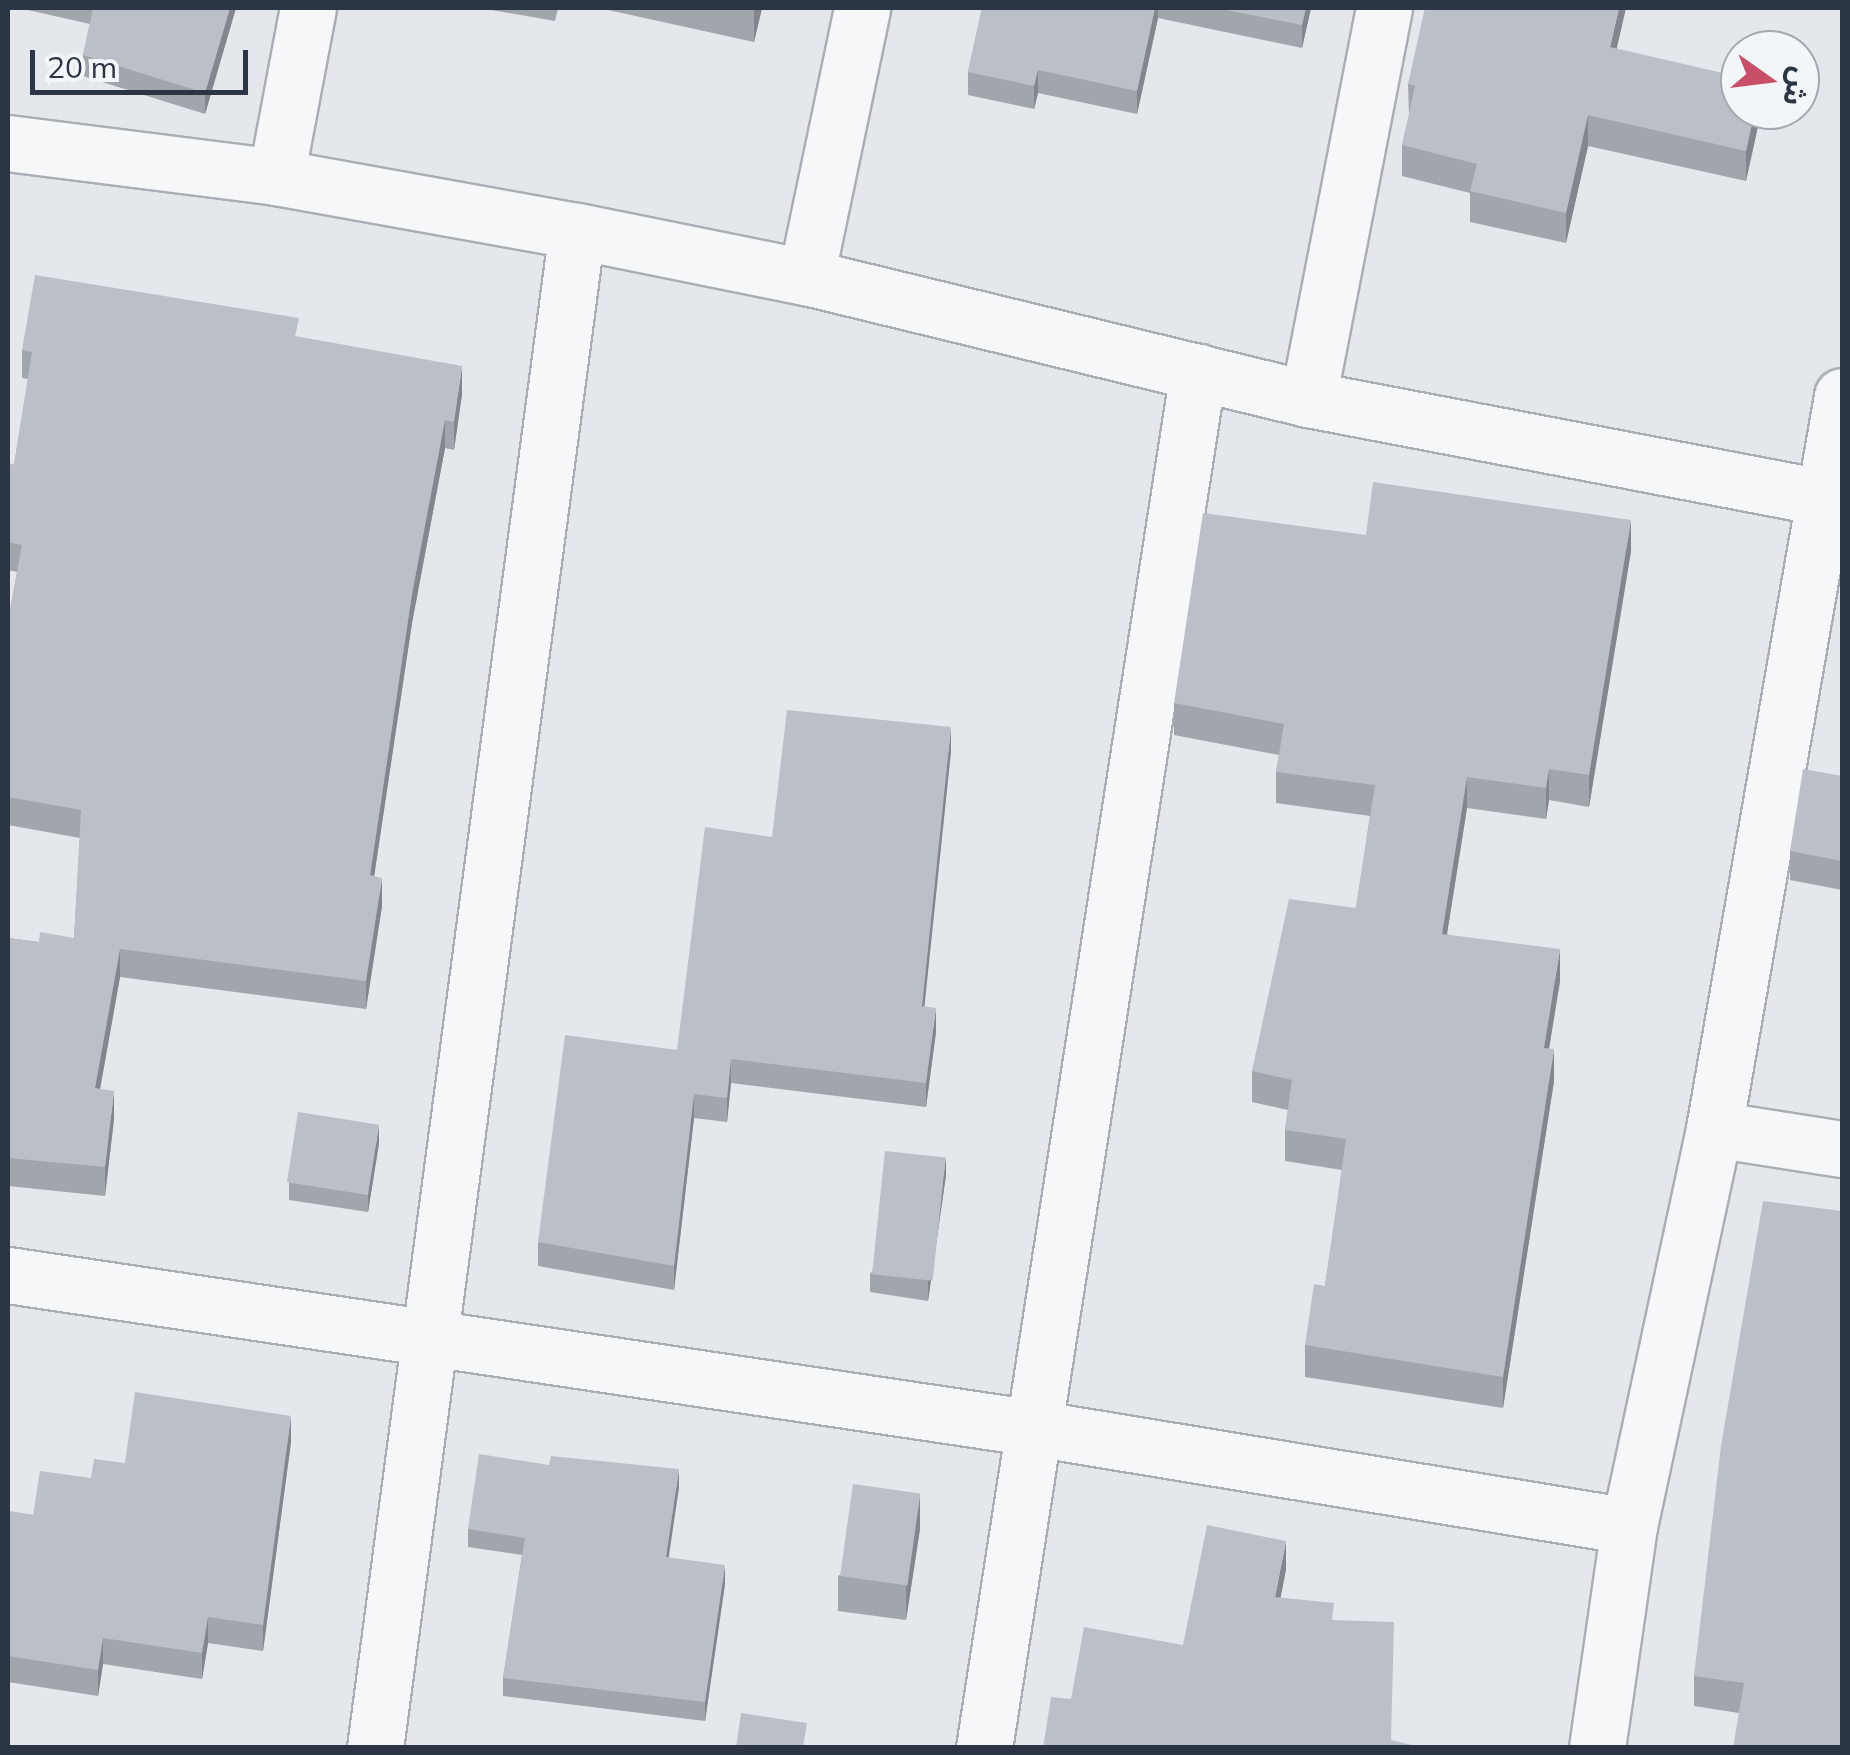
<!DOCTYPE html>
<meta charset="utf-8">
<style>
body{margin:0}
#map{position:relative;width:1850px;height:1755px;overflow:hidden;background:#e4e7eb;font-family:Mulish,"Noto Sans Arabic",sans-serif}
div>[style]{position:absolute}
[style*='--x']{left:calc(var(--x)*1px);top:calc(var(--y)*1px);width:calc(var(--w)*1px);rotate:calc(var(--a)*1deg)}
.roads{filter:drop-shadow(2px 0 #a9aeb5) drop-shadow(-2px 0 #a9aeb5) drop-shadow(0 2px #a9aeb5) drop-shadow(0 -2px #a9aeb5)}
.minor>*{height:55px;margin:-27.5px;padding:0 27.5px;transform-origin:27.5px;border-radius:27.5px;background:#f6f7f9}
.wall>*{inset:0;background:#a1a5ac}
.shaded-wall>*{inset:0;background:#83868c}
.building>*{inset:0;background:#bbc0c8;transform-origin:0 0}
span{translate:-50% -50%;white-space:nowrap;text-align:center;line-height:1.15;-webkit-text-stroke:8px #f3f6f8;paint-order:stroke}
.frame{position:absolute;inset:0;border:10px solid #2c3543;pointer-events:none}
.north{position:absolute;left:1720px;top:30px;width:100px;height:100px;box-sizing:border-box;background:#f3f6f8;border:2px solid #a3a9b0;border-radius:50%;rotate:104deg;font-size:28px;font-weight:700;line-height:40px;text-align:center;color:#2c3543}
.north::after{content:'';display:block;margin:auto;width:35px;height:45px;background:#c94f68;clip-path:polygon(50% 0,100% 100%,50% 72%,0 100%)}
.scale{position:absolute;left:30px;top:50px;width:218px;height:45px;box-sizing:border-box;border:5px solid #2c3543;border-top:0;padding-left:12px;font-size:30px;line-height:35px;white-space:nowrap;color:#2c3543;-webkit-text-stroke:8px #f3f6f8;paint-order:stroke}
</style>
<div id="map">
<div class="roads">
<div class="minor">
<div style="--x:8;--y:143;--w:270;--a:7.2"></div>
<div style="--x:276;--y:177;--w:306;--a:10.2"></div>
<div style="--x:577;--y:231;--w:234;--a:11.4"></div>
<div style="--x:806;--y:277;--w:517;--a:13.66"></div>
<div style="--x:1308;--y:399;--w:544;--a:10.81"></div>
<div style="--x:276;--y:177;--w:172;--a:-79.3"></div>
<div style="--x:806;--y:277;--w:275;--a:-78.2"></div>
<div style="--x:1308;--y:399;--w:398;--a:-79"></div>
<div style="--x:1714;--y:1129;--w:130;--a:8.9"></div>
<div style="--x:8;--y:1275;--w:1037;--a:8.48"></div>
<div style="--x:1034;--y:1428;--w:603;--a:9.35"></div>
<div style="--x:375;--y:1748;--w:1530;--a:-82.42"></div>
<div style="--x:984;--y:1748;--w:1393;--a:-81.16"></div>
<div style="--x:1597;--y:1748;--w:224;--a:-81.8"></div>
<div style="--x:1629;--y:1526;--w:406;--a:-77.9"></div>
<div style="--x:1714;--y:1129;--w:744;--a:-80.09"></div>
</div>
</div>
<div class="wall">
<div style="clip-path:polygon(19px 8px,236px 8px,205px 114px,83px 76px,83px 55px,90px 24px)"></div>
<div style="clip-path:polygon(480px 8px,558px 8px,555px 21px)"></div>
<div style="clip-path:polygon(599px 8px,762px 8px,754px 42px)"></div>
<div style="clip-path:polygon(982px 8px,1311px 8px,1302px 48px,1158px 18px,1137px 114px,1038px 93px,1034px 109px,968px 95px,968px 72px)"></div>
<div style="clip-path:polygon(1616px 49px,1761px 110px,1746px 181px,1588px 146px,1566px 243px,1470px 222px,1470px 193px,1402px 176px,1402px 145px,1409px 115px,1408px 84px)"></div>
<div style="clip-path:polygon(299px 337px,462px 394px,454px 450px,445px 448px,412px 623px,374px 876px,382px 906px,366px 1009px,120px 977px,100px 1089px,114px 1119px,105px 1196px,8px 1186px,8px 938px,39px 942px,74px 938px,80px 838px,8px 825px,8px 621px,17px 572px,8px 570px,8px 463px,14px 465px,28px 379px,22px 378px,22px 350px)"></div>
<div style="clip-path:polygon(1366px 535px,1631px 551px,1589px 807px,1549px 800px,1546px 819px,1467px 808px,1447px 934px,1560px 981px,1549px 1049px,1554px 1081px,1503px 1408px,1305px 1377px,1305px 1345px,1325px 1286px,1342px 1170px,1285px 1161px,1285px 1130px,1288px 1110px,1252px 1102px,1252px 1071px,1356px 908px,1370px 816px,1276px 803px,1276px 772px,1279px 755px,1174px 735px,1174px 703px)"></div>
<div style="clip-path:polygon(951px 751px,924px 1006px,936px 1032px,926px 1107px,731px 1083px,727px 1122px,694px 1118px,674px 1290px,538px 1266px,538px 1242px,677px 1050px,772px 837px)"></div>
<div style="clip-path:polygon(1842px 776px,1842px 890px,1790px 880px,1790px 851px)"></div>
<div style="clip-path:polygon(379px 1143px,368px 1212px,289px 1200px,289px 1182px)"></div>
<div style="clip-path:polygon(946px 1175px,928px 1301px,870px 1292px,870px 1274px)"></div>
<div style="clip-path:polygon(1842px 1211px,1739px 1713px,1694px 1706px,1694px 1676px)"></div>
<div style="clip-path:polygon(291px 1442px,263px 1651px,208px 1643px,202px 1679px,103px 1664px,98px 1696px,8px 1682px,8px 1511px,33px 1515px,91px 1478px,125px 1463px)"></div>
<div style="clip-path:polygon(679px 1487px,668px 1558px,725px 1584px,705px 1721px,503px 1696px,503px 1678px,522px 1555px,468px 1547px,468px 1529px)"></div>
<div style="clip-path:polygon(920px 1529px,906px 1620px,838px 1611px,838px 1576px)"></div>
</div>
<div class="shaded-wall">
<div style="clip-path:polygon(230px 8px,236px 8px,205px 114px,205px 93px)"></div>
<div style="clip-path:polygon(754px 8px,762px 8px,754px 42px)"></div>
<div style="clip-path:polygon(1155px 8px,1158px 8px,1158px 18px,1137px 114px,1137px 91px)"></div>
<div style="clip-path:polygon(1306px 8px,1311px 8px,1302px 48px,1302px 25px)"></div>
<div style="clip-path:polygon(1619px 8px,1626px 8px,1610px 78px,1610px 47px)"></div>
<div style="clip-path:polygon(1038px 70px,1038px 93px,1034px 109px,1034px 86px)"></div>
<div style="clip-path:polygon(1755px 110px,1761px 110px,1761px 113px,1746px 181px,1746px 151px)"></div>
<div style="clip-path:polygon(1588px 115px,1588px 146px,1566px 243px,1566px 213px)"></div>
<div style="clip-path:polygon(462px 366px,462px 394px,454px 450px,454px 422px)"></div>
<div style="clip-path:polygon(445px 420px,445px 448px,412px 623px,370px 904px,370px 875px,412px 594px)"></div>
<div style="clip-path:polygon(1631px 520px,1631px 551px,1589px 807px,1589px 775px)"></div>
<div style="clip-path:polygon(951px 727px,951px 751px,922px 1030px,922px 1006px)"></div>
<div style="clip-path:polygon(1549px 769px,1549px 800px,1546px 819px,1546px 788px)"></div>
<div style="clip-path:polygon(1467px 777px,1467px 808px,1442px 965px,1442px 934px)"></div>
<div style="clip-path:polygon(382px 878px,382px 906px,366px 1009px,366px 981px)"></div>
<div style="clip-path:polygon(120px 949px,120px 977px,95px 1117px,95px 1088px)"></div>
<div style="clip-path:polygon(1560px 949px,1560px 981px,1544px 1079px,1544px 1048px)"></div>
<div style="clip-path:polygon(936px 1008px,936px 1032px,926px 1107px,926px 1083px)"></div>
<div style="clip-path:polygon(1554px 1049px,1554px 1081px,1503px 1408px,1503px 1377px)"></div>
<div style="clip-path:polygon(731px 1059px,731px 1083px,727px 1122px,727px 1098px)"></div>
<div style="clip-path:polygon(114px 1091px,114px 1119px,105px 1196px,105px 1167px)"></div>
<div style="clip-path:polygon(694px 1094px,694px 1118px,674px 1290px,674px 1266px)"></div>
<div style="clip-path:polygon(379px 1125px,379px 1143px,368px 1212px,368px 1194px)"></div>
<div style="clip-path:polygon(946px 1157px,946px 1175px,928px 1301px,928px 1283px)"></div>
<div style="clip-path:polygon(291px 1416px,291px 1442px,263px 1651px,263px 1625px)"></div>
<div style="clip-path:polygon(679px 1469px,679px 1487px,666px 1576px,666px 1557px)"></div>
<div style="clip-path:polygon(920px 1494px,920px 1529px,906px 1620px,906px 1585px)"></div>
<div style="clip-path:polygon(1286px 1541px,1286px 1570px,1275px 1626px,1275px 1597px)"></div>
<div style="clip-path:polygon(725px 1565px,725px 1584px,705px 1721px,705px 1702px)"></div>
<div style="clip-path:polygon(208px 1617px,208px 1643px,202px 1679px,202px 1653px)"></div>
<div style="clip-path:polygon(103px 1638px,103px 1664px,98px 1696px,98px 1670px)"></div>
</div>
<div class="building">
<div style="clip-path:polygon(93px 8px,230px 8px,205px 93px,83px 55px)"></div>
<div style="clip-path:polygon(982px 8px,1155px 8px,1137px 91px,1038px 70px,1034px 86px,968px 72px)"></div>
<div style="clip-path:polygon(1216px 8px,1306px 8px,1302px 25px)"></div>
<div style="clip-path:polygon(1425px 8px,1619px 8px,1610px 47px,1740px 77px,1740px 110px,1755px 110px,1746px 151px,1588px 115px,1566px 213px,1470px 191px,1477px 164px,1402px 145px,1415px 86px,1408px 84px)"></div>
<div style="clip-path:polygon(35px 275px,299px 318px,295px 336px,462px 366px,454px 422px,445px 420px,412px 594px,370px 875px,382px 878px,366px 981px,120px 949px,95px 1088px,114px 1091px,105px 1167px,8px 1158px,8px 938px,39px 942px,40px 932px,74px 938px,81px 810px,8px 797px,8px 621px,22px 545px,8px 542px,8px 463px,14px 465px,32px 352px,22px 350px)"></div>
<div style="clip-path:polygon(1373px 482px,1631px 520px,1589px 775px,1549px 769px,1546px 788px,1467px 777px,1442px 934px,1560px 949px,1544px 1048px,1554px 1049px,1503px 1377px,1305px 1345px,1314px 1284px,1325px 1286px,1346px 1139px,1285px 1130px,1292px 1080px,1252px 1071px,1289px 899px,1356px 908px,1375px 785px,1276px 772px,1284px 724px,1174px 703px,1203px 513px,1366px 535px)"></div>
<div style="clip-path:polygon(787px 710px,951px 727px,922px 1006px,936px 1008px,926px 1083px,731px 1059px,727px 1098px,694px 1094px,674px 1266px,538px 1242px,565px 1035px,677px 1050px,705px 827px,772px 837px)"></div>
<div style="clip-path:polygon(1803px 769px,1842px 776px,1842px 861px,1790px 851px)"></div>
<div style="left:298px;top:1112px;width:82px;height:71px;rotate:9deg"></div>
<div style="left:885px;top:1151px;width:61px;height:124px;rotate:6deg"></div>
<div style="clip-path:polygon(1763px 1201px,1842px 1211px,1842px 1748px,1733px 1748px,1744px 1683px,1694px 1676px,1721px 1446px)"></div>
<div style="clip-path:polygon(135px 1392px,291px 1416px,263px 1625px,208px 1617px,202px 1653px,103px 1638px,98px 1670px,8px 1656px,8px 1511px,33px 1515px,40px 1471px,91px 1478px,94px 1459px,125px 1463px)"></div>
<div style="clip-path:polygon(479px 1454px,549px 1465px,551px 1456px,679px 1469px,666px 1557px,725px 1565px,705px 1702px,503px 1678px,525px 1538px,468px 1529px)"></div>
<div style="left:853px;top:1484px;width:68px;height:93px;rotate:8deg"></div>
<div style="clip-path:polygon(1207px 1525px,1286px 1541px,1275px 1597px,1334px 1603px,1332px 1620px,1394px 1622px,1391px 1740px,1424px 1748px,1043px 1748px,1051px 1697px,1071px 1699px,1084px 1627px,1183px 1645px)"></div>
<div style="clip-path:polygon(741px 1713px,807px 1723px,803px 1748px,736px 1748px)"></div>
</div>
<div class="frame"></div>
<div class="north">ش</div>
<div class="scale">20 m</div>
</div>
